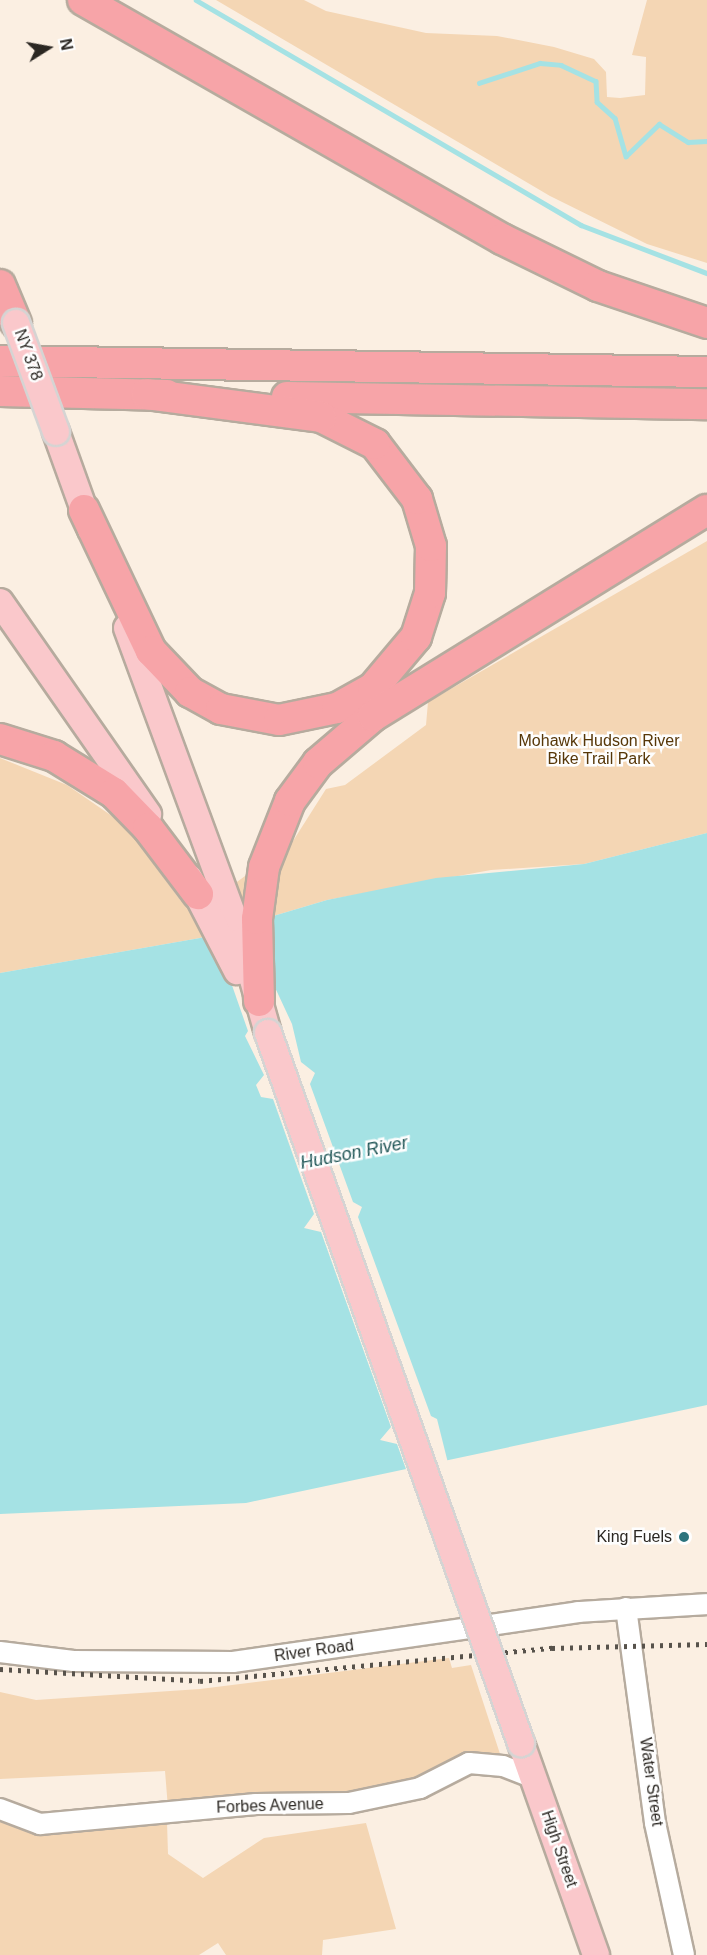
<!DOCTYPE html>
<style>
body{margin:0}
#map{position:relative;width:707px;height:1955px;overflow:hidden;background:#fbefe2;font-family:Helvetica,sans-serif}
div>[style]{position:absolute}
[style*='--x']{left:calc(var(--x)*1px);top:calc(var(--y)*1px);width:calc(var(--w)*1px);rotate:calc(var(--a)*1deg)}
.green>*{inset:0;background:#f4d6b4}
.water>*{inset:0;background:#a5e2e4}
.pier>*{inset:0;background:#fbefe2}
.stream>*{height:4.5px;margin:-2.25px;padding:0 2.25px;transform-origin:2.25px;border-radius:2.25px;background:#a5e2e4}
.roads{filter:drop-shadow(2px 0 #b6ab9e) drop-shadow(-2px 0 #b6ab9e) drop-shadow(0 2px #b6ab9e) drop-shadow(0 -2px #b6ab9e)}
.minor>*{height:20px;margin:-10px;padding:0 10px;transform-origin:10px;border-radius:10px;background:#fff}
.major>*{height:26px;margin:-13px;padding:0 13px;transform-origin:13px;border-radius:13px;background:#fac8cb}
.highway>*{height:30px;margin:-15px;padding:0 15px;transform-origin:15px;border-radius:15px;background:#f7a4a8}
.rail>*{height:4.5px;margin-top:-2.25px;transform-origin:0;background:repeating-linear-gradient(90deg,#57524b 0 3px,transparent 0 9px)}
.bridges{filter:drop-shadow(2px 0 #d5d4d3) drop-shadow(-2px 0 #d5d4d3) drop-shadow(0 2px #d5d4d3) drop-shadow(0 -2px #d5d4d3)}
.major-bridge>*{height:26px;margin:-13px;padding:0 13px;transform-origin:13px;border-radius:13px;background:#fac8cb}
.dots>*{width:16px;height:16px;translate:-50% -50%;box-sizing:border-box;border:3px solid #fefefe;border-radius:50%}
span{translate:-50% -50%;white-space:nowrap;text-align:center;line-height:1.15;-webkit-text-stroke:5px #fefefe;paint-order:stroke}
.street-label{font-size:16px;color:#2b2722}
.park-label{font-size:16px;color:#573708}
.poi-label{font-size:16px;color:#2b2722}
.right{translate:-100% -50%;text-align:right}
.water-label{font-size:18px;color:#235859;font-style:italic}
.north{position:absolute;left:18px;top:18px;width:60px;height:60px;-webkit-text-stroke:4px #fefefe;paint-order:stroke;rotate:79deg;font-size:16px;font-weight:700;line-height:24px;text-align:center;color:#2b2722}
.north::after{content:'';display:block;margin:auto;width:21px;height:27px;background:#2b2722;clip-path:polygon(50% 0,100% 100%,50% 72%,0 100%)}
</style>
<div id="map">
<div class="green">
<div style="clip-path:polygon(216px 0,304px 0,326px 11px,426px 33px,497px 36px,554px 47px,594px 59px,606px 72px,607px 97px,620px 98px,645px 95px,646px 57px,632px 55px,647px 0,707px 0,707px 263px,647px 244px,550px 196px)"></div>
<div style="clip-path:polygon(707px 541px,707px 833px,584px 864px,491px 870px,327px 900px,200px 938px,0 973px,0 758px,67px 785px,125px 825px,181px 901px,230px 887px,293px 841px,326px 789px,345px 785px,426px 725px,428px 702px)"></div>
<div style="clip-path:polygon(449px 1658px,452px 1668px,471px 1665px,501px 1757px,419px 1784px,382px 1793px,168px 1808px,165px 1771px,0 1779px,0 1692px,36px 1700px,200px 1689px)"></div>
<div style="clip-path:polygon(0 1819px,41px 1828px,167px 1822px,168px 1854px,203px 1878px,264px 1838px,366px 1823px,396px 1929px,323px 1940px,322px 1955px,226px 1955px,218px 1943px,199px 1955px,0 1955px)"></div>
</div>
<div class="water">
<div style="clip-path:polygon(707px 833px,707px 1405px,246px 1503px,0 1514px,0 973px,200px 938px,327px 900px,436px 878px,584px 864px)"></div>
</div>
<div class="pier">
<div style="clip-path:polygon(207px 941px,274px 972px,272px 981px,292px 1024px,301px 1062px,315px 1073px,310px 1084px,353px 1202px,362px 1207px,358px 1217px,431px 1416px,437px 1419px,448px 1463px,407px 1472px,397px 1444px,380px 1440px,391px 1427px,321px 1232px,304px 1228px,314px 1214px,273px 1099px,261px 1097px,256px 1085px,264px 1075px,245px 1036px,248px 1031px,227px 971px)"></div>
</div>
<div class="stream">
<div style="--x:196;--y:0;--w:446;--a:30.3"></div>
<div style="--x:581;--y:225;--w:135;--a:20.9"></div>
<div style="--x:479;--y:83;--w:64;--a:-18.2"></div>
<div style="--x:540;--y:63;--w:21;--a:5"></div>
<div style="--x:561;--y:65;--w:38;--a:25"></div>
<div style="--x:596;--y:81;--w:21;--a:87"></div>
<div style="--x:597;--y:102;--w:24;--a:42"></div>
<div style="--x:615;--y:118;--w:40;--a:74"></div>
<div style="--x:626;--y:156;--w:46;--a:-44.1"></div>
<div style="--x:659;--y:124;--w:34;--a:32"></div>
<div style="--x:688;--y:142;--w:19;--a:-3"></div>
</div>
<div class="roads">
<div class="minor">
<div style="--x:626;--y:1608;--w:217;--a:82.3"></div>
<div style="--x:655;--y:1823;--w:135;--a:77.6"></div>
<div style="--x:0;--y:1652;--w:74;--a:7"></div>
<div style="--x:73;--y:1661;--w:160;--a:0.4"></div>
<div style="--x:233;--y:1662;--w:349;--a:-8.2"></div>
<div style="--x:578;--y:1612;--w:129;--a:-3.5"></div>
<div style="--x:0;--y:1809;--w:43;--a:20.6"></div>
<div style="--x:40;--y:1824;--w:217;--a:-5.3"></div>
<div style="--x:256;--y:1804;--w:93;--a:-0.6"></div>
<div style="--x:349;--y:1803;--w:73;--a:-11.9"></div>
<div style="--x:420;--y:1788;--w:55;--a:-27"></div>
<div style="--x:469;--y:1763;--w:34;--a:5"></div>
<div style="--x:503;--y:1766;--w:33;--a:21"></div>
</div>
<div class="major">
<div style="--x:56;--y:432;--w:103;--a:70.2"></div>
<div style="--x:0;--y:602;--w:259;--a:55.1"></div>
<div style="--x:127;--y:628;--w:333;--a:69.8"></div>
<div style="--x:242;--y:941;--w:96;--a:74.2"></div>
<div style="--x:189;--y:878;--w:105;--a:62.7"></div>
<div style="--x:521;--y:1743;--w:225;--a:70.5"></div>
</div>
<div class="highway">
<div style="--x:83;--y:0;--w:482;--a:29.7"></div>
<div style="--x:502;--y:239;--w:107;--a:26.1"></div>
<div style="--x:598;--y:286;--w:115;--a:18.7"></div>
<div style="--x:0;--y:285;--w:41;--a:67.2"></div>
<div style="--x:0;--y:361;--w:707;--a:0.89"></div>
<div style="--x:0;--y:391;--w:167;--a:1.4"></div>
<div style="--x:287;--y:397;--w:420;--a:1"></div>
<div style="--x:84;--y:510;--w:156;--a:64.6"></div>
<div style="--x:151;--y:651;--w:57;--a:46.4"></div>
<div style="--x:190;--y:692;--w:35;--a:29"></div>
<div style="--x:221;--y:709;--w:59;--a:10.7"></div>
<div style="--x:279;--y:720;--w:59;--a:-11.7"></div>
<div style="--x:337;--y:708;--w:41;--a:-29.1"></div>
<div style="--x:373;--y:688;--w:67;--a:-49.9"></div>
<div style="--x:416;--y:637;--w:46;--a:-72.3"></div>
<div style="--x:430;--y:593;--w:47;--a:-88.8"></div>
<div style="--x:431;--y:546;--w:49;--a:-106.6"></div>
<div style="--x:417;--y:499;--w:69;--a:-127.4"></div>
<div style="--x:375;--y:444;--w:60;--a:-153.4"></div>
<div style="--x:321;--y:417;--w:176;--a:-172.5"></div>
<div style="--x:0;--y:739;--w:57;--a:17.5"></div>
<div style="--x:54;--y:756;--w:70;--a:31.7"></div>
<div style="--x:114;--y:793;--w:49;--a:45.8"></div>
<div style="--x:148;--y:828;--w:83;--a:52.9"></div>
<div style="--x:259;--y:1001;--w:82;--a:-91.4"></div>
<div style="--x:257;--y:919;--w:52;--a:-82.3"></div>
<div style="--x:264;--y:867;--w:71;--a:-68.5"></div>
<div style="--x:290;--y:801;--w:47;--a:-53.6"></div>
<div style="--x:318;--y:763;--w:72;--a:-40.5"></div>
<div style="--x:373;--y:716;--w:392;--a:-31.7"></div>
</div>
</div>
<div class="rail">
<div style="--x:0;--y:1669;--w:200;--a:3.4"></div>
<div style="--x:200;--y:1681;--w:354;--a:-5.4"></div>
<div style="--x:552;--y:1648;--w:155;--a:-1.5"></div>
</div>
<div class="bridges">
<div class="major-bridge">
<div style="--x:16;--y:323;--w:116;--a:69.8"></div>
<div style="--x:268;--y:1033;--w:754;--a:70.39"></div>
</div>
</div>
<div class="dots">
<div style="left:684px;top:1537px;background:#2b737d"></div>
</div>
<div class="street-label">
<span style="left:28px;top:355px;rotate:70deg">NY 378</span>
<span style="left:314px;top:1651px;rotate:-8deg">River Road</span>
<span style="left:651px;top:1782px;rotate:82deg">Water Street</span>
<span style="left:270px;top:1806px;rotate:-2deg">Forbes Avenue</span>
<span style="left:559px;top:1849px;rotate:71deg">High Street</span>
</div>
<div class="park-label">
<span style="left:599px;top:750px">Mohawk Hudson River<br>Bike Trail Park</span>
</div>
<div class="poi-label">
<span class="right" style="left:672px;top:1537px">King Fuels</span>
</div>
<div class="water-label">
<span style="left:354px;top:1153px;rotate:-11deg">Hudson River</span>
</div>
<div class="north">N</div>
</div>
